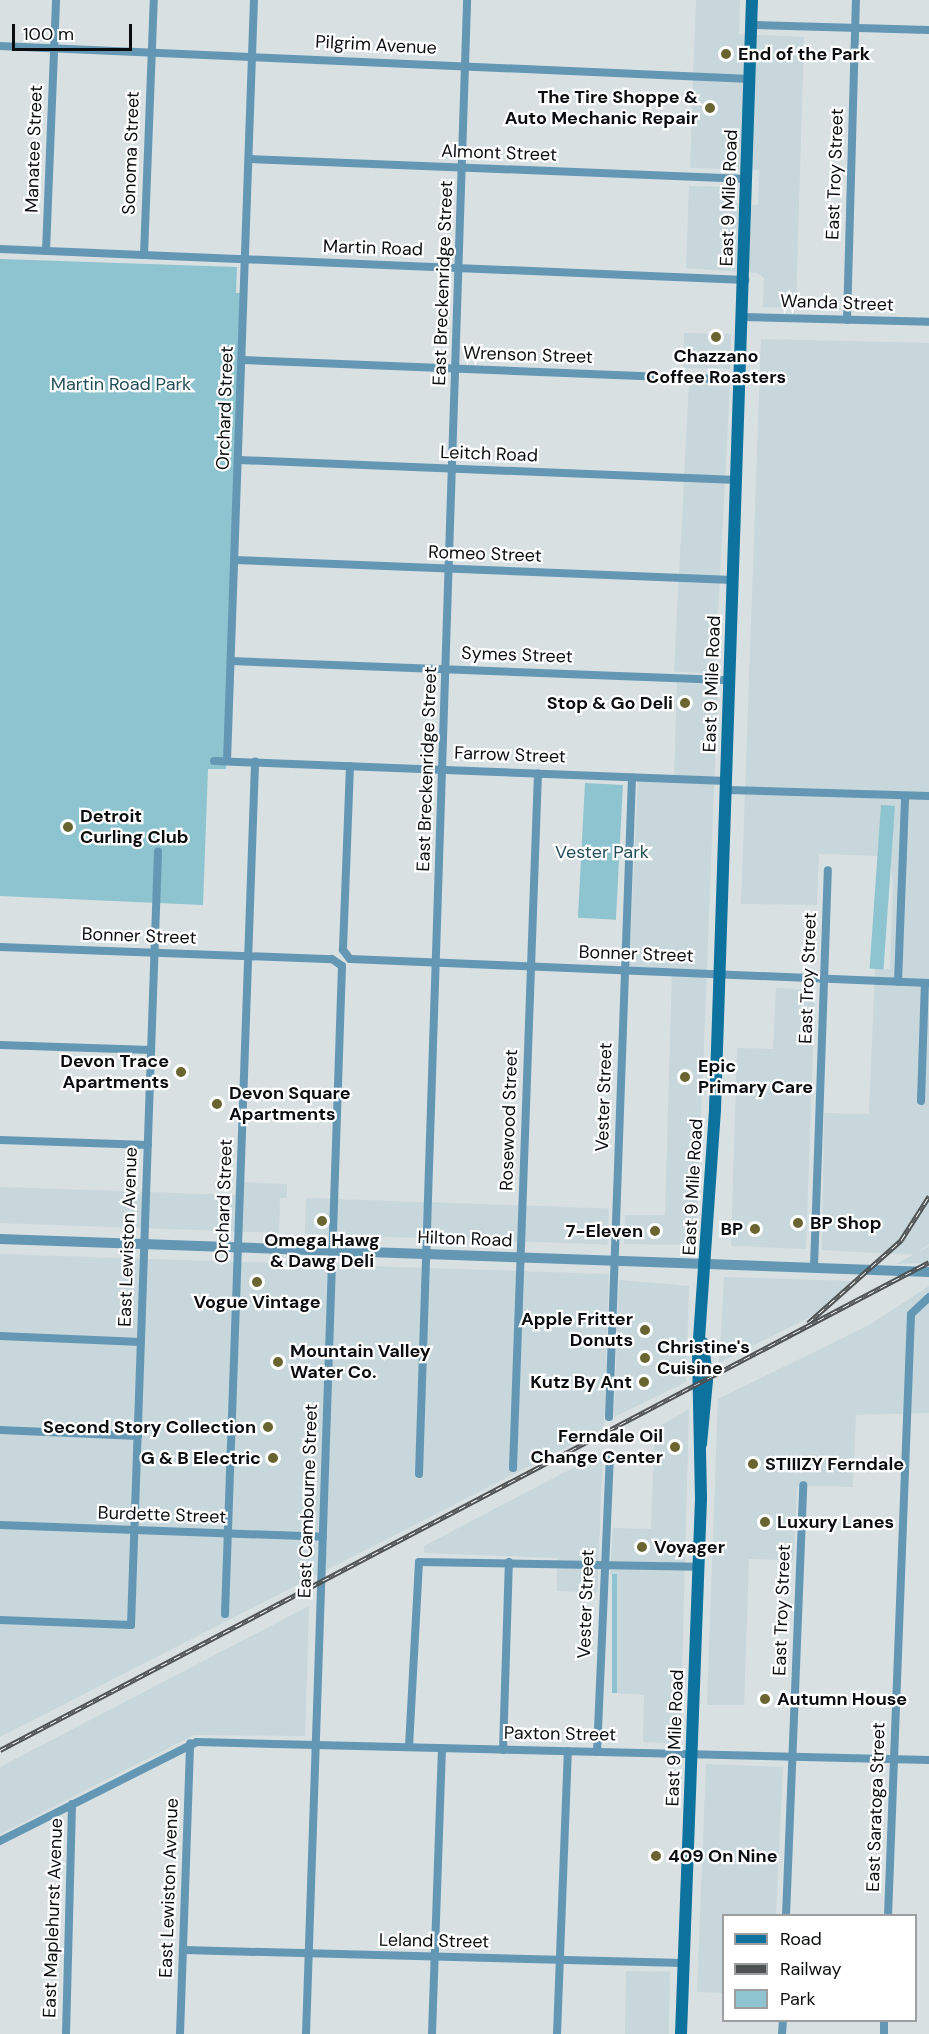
<!DOCTYPE html>
<style>
body{margin:0}
#map{position:relative;width:929px;height:2034px;overflow:hidden;background:#d9e0e2;font-family:"DM Sans",sans-serif}
div>[style]{position:absolute}
[style*='--x']{left:calc(var(--x)*1px);top:calc(var(--y)*1px);width:calc(var(--w)*1px);rotate:calc(var(--a)*1deg)}
.built>*{inset:0;background:#c7d7db;transform-origin:0 0}
.green>*{inset:0;background:#8dc4cf;transform-origin:0 0}
.minor>*{height:8px;margin:-4px;padding:0 4px;transform-origin:4px;border-radius:4px;background:#6397b4}
.tertiary>*{height:10px;margin:-5px;padding:0 5px;transform-origin:5px;border-radius:5px;background:#6397b4}
.secondary>*{height:12px;margin:-6px;padding:0 6px;transform-origin:6px;border-radius:6px;background:#0d729d}
.rail>*{height:4.5px;margin-top:-2.25px;transform-origin:0;background:repeating-linear-gradient(90deg,#fff 0 7px,#4e5253 0 14px);box-sizing:border-box;border-block:2px solid #4e5253}
.dots>*{width:16px;height:16px;translate:-50% -50%;box-sizing:border-box;border:3px solid #fff;border-radius:50%}
span{translate:-50% -50%;white-space:nowrap;text-align:center;line-height:1.15;-webkit-text-stroke:4.5px #fff;paint-order:stroke}
.street-label{font-size:18px;color:#0b0d0e}
.poi-label{font-size:18px;color:#0b0d0e;font-weight:700}
.left{translate:0 -50%;text-align:left}
.right{translate:-100% -50%;text-align:right}
.park-label{font-size:18px;color:#234e57}
.legend{position:absolute;left:722px;top:1914px;width:195px;height:108px;box-sizing:border-box;background:#fff;border:2px solid #9d9e9f;margin:0;padding:8px 10px;list-style:none;font-size:18px;color:#0b0d0e}
.legend li{display:flex;align-items:center;gap:12px;height:30px}
.legend b{width:30px;border:2px solid #9d9e9f}
.scale{position:absolute;left:12px;top:24px;width:120px;height:27px;box-sizing:border-box;border:3px solid #0b0d0e;border-top:0;padding-left:8px;font-size:18px;line-height:21px;white-space:nowrap;color:#0b0d0e;-webkit-text-stroke:4px #fff;paint-order:stroke}
</style>
<div id="map">
<div class="built">
<div style="clip-path:polygon(696px 0,740px 0,739px 34px,804px 37px,796px 308px,763px 307px,764px 278px,757px 273px,686px 268px,689px 186px,735px 187px,735px 204px,758px 205px,759px 170px,690px 168px)"></div>
<div style="left:684px;top:333px;width:47px;height:35px;rotate:1deg"></div>
<div style="clip-path:polygon(761px 339px,929px 343px,929px 1244px,917px 1253px,929px 1246px,929px 1263px,896px 1264px,913px 1255px,822px 1250px,824px 1113px,869px 1114px,875px 969px,890px 969px,893px 883px,881px 805px,879px 856px,819px 854px,817px 905px,741px 904px)"></div>
<div style="left:689px;top:384px;width:41px;height:288px;rotate:3deg"></div>
<div style="clip-path:polygon(677px 683px,718px 684px,697px 1224px,692px 1245px,624px 1244px,625px 1215px,665px 1215px,672px 971px,629px 969px,638px 777px,674px 778px)"></div>
<div style="clip-path:polygon(776px 988px,815px 990px,806px 1249px,731px 1246px,737px 1048px,773px 1049px)"></div>
<div style="clip-path:polygon(236px 1182px,287px 1184px,287px 1198px,280px 1198px,279px 1233px,0 1223px,0 1187px,235px 1195px)"></div>
<div style="left:306px;top:1198px;width:303px;height:36px;rotate:2deg"></div>
<div style="clip-path:polygon(0 1254px,609px 1274px,604px 1428px,0 1737px)"></div>
<div style="clip-path:polygon(724px 1277px,851px 1281px,820px 1312px,719px 1363px)"></div>
<div style="clip-path:polygon(619px 1280px,689px 1286px,686px 1382px,614px 1417px)"></div>
<div style="clip-path:polygon(929px 1286px,929px 1413px,856px 1415px,853px 1487px,797px 1486px,794px 1560px,749px 1559px,744px 1705px,707px 1705px,718px 1399px,869px 1325px)"></div>
<div style="clip-path:polygon(689px 1409px,680px 1744px,643px 1742px,644px 1695px,613px 1693px,617px 1574px,610px 1574px,613px 1528px,651px 1529px,655px 1429px)"></div>
<div style="clip-path:polygon(603px 1452px,597px 1593px,557px 1591px,557px 1558px,424px 1553px,424px 1546px)"></div>
<div style="clip-path:polygon(309px 1606px,305px 1736px,194px 1735px,0 1834px,0 1767px)"></div>
<div style="clip-path:polygon(706px 1764px,783px 1767px,776px 1915px,724px 1916px,723px 1993px,697px 1992px)"></div>
<div style="left:626px;top:1971px;width:44px;height:63px;rotate:1deg"></div>
</div>
<div class="green">
<div style="clip-path:polygon(0 259px,237px 267px,236px 293px,246px 293px,226px 769px,208px 769px,203px 905px,0 896px)"></div>
<div style="left:585px;top:783px;width:38px;height:135px;rotate:3deg"></div>
<div style="left:881px;top:805px;width:14px;height:164px;rotate:4deg"></div>
<div style="left:612px;top:1574px;width:5px;height:119px"></div>
</div>
<div class="minor">
<div style="--x:752;--y:25;--w:177;--a:1.6"></div>
<div style="--x:0;--y:46;--w:751;--a:2.52"></div>
<div style="--x:250;--y:159;--w:498;--a:2.3"></div>
<div style="--x:0;--y:249;--w:746;--a:2.38"></div>
<div style="--x:46;--y:251;--w:251;--a:-87.7"></div>
<div style="--x:144;--y:255;--w:255;--a:-87.8"></div>
<div style="--x:743;--y:317;--w:186;--a:1.5"></div>
<div style="--x:847;--y:320;--w:320;--a:-88.4"></div>
<div style="--x:243;--y:360;--w:498;--a:2.3"></div>
<div style="--x:239;--y:460;--w:499;--a:2.3"></div>
<div style="--x:235;--y:560;--w:498;--a:2.3"></div>
<div style="--x:231;--y:661;--w:499;--a:2.2"></div>
<div style="--x:214;--y:761;--w:513;--a:2.23"></div>
<div style="--x:227;--y:761;--w:761;--a:-87.97"></div>
<div style="--x:350;--y:766;--w:184;--a:92.2"></div>
<div style="--x:343;--y:950;--w:11;--a:52"></div>
<div style="--x:350;--y:959;--w:579;--a:2.37"></div>
<div style="--x:727;--y:790;--w:202;--a:1.7"></div>
<div style="--x:0;--y:947;--w:332;--a:2.1"></div>
<div style="--x:332;--y:959;--w:12;--a:35"></div>
<div style="--x:342;--y:966;--w:1069;--a:91.93"></div>
<div style="--x:898;--y:982;--w:186;--a:-87.8"></div>
<div style="--x:0;--y:1045;--w:151;--a:1.9"></div>
<div style="--x:921;--y:1101;--w:118;--a:-88.1"></div>
<div style="--x:0;--y:1140;--w:148;--a:1.9"></div>
<div style="--x:814;--y:1267;--w:397;--a:-88"></div>
<div style="--x:0;--y:1336;--w:141;--a:2.4"></div>
<div style="--x:609;--y:1417;--w:640;--a:-87.94"></div>
<div style="--x:0;--y:1430;--w:138;--a:2.5"></div>
<div style="--x:513;--y:1468;--w:695;--a:-87.94"></div>
<div style="--x:419;--y:1474;--w:1475;--a:-88.13"></div>
<div style="--x:0;--y:1525;--w:323;--a:2.1"></div>
<div style="--x:225;--y:1614;--w:853;--a:-87.98"></div>
<div style="--x:0;--y:1620;--w:131;--a:2.2"></div>
<div style="--x:131;--y:1625;--w:774;--a:-88"></div>
<div style="--x:409;--y:1747;--w:185;--a:-86.9"></div>
<div style="--x:419;--y:1562;--w:279;--a:1"></div>
<div style="--x:503;--y:1750;--w:188;--a:-88.2"></div>
<div style="--x:597;--y:1752;--w:294;--a:-87.5"></div>
<div style="--x:0;--y:1841;--w:220;--a:-26.7"></div>
<div style="--x:197;--y:1742;--w:732;--a:1.41"></div>
<div style="--x:786;--y:1916;--w:431;--a:-87.7"></div>
<div style="--x:888;--y:1916;--w:602;--a:-87.81"></div>
<div style="--x:911;--y:1314;--w:25;--a:-43"></div>
<div style="--x:183;--y:1950;--w:500;--a:1.49"></div>
<div style="--x:66;--y:2034;--w:230;--a:-88.5"></div>
<div style="--x:180;--y:2034;--w:291;--a:-88"></div>
<div style="--x:432;--y:2034;--w:286;--a:-88"></div>
<div style="--x:557;--y:2034;--w:283;--a:-87.8"></div>
<div style="--x:782;--y:2034;--w:14;--a:-86"></div>
<div style="--x:884;--y:2034;--w:14;--a:-90"></div>
</div>
<div class="tertiary">
<div style="--x:0;--y:1239;--w:930;--a:2.03"></div>
</div>
<div class="secondary">
<div style="--x:701;--y:1444;--w:64;--a:-84.6"></div>
<div style="--x:707;--y:1380;--w:37;--a:-96"></div>
<div style="--x:681;--y:2034;--w:536;--a:-87.86"></div>
<div style="--x:701;--y:1498;--w:145;--a:-91.2"></div>
<div style="--x:698;--y:1353;--w:245;--a:-86"></div>
<div style="--x:715;--y:1109;--w:1110;--a:-88.09"></div>
</div>
<div class="rail">
<div style="--x:808;--y:1323;--w:125;--a:-41.7"></div>
<div style="--x:901;--y:1240;--w:52;--a:-57.5"></div>
<div style="--x:0;--y:1750;--w:1049;--a:-27.71"></div>
</div>
<div class="dots">
<div style="left:726px;top:54px;background:#6a6431"></div>
<div style="left:710px;top:108px;background:#6a6431"></div>
<div style="left:716px;top:337px;background:#6a6431"></div>
<div style="left:685px;top:703px;background:#6a6431"></div>
<div style="left:68px;top:827px;background:#6a6431"></div>
<div style="left:181px;top:1072px;background:#6a6431"></div>
<div style="left:685px;top:1077px;background:#6a6431"></div>
<div style="left:217px;top:1104px;background:#6a6431"></div>
<div style="left:322px;top:1221px;background:#6a6431"></div>
<div style="left:798px;top:1223px;background:#6a6431"></div>
<div style="left:755px;top:1229px;background:#6a6431"></div>
<div style="left:655px;top:1231px;background:#6a6431"></div>
<div style="left:257px;top:1282px;background:#6a6431"></div>
<div style="left:645px;top:1330px;background:#6a6431"></div>
<div style="left:645px;top:1358px;background:#6a6431"></div>
<div style="left:278px;top:1362px;background:#6a6431"></div>
<div style="left:644px;top:1382px;background:#6a6431"></div>
<div style="left:268px;top:1427px;background:#6a6431"></div>
<div style="left:675px;top:1447px;background:#6a6431"></div>
<div style="left:273px;top:1458px;background:#6a6431"></div>
<div style="left:753px;top:1464px;background:#6a6431"></div>
<div style="left:765px;top:1522px;background:#6a6431"></div>
<div style="left:642px;top:1547px;background:#6a6431"></div>
<div style="left:765px;top:1699px;background:#6a6431"></div>
<div style="left:656px;top:1856px;background:#6a6431"></div>
</div>
<div class="street-label">
<span style="left:376px;top:45px;rotate:3deg">Pilgrim Avenue</span>
<span style="left:34px;top:149px;rotate:-88deg">Manatee Street</span>
<span style="left:131px;top:153px;rotate:-88deg">Sonoma Street</span>
<span style="left:499px;top:153px;rotate:2deg">Almont Street</span>
<span style="left:835px;top:174px;rotate:-88deg">East Troy Street</span>
<span style="left:729px;top:198px;rotate:-88deg">East 9 Mile Road</span>
<span style="left:373px;top:248px;rotate:2deg">Martin Road</span>
<span style="left:443px;top:283px;rotate:-88deg">East Breckenridge Street</span>
<span style="left:837px;top:303px;rotate:2deg">Wanda Street</span>
<span style="left:528px;top:355px;rotate:2deg">Wrenson Street</span>
<span style="left:225px;top:408px;rotate:-88deg">Orchard Street</span>
<span style="left:489px;top:454px;rotate:2deg">Leitch Road</span>
<span style="left:485px;top:554px;rotate:2deg">Romeo Street</span>
<span style="left:517px;top:655px;rotate:2deg">Symes Street</span>
<span style="left:712px;top:684px;rotate:-88deg">East 9 Mile Road</span>
<span style="left:510px;top:755px;rotate:2deg">Farrow Street</span>
<span style="left:427px;top:769px;rotate:-88deg">East Breckenridge Street</span>
<span style="left:139px;top:936px;rotate:2deg">Bonner Street</span>
<span style="left:636px;top:954px;rotate:2deg">Bonner Street</span>
<span style="left:808px;top:978px;rotate:-88deg">East Troy Street</span>
<span style="left:604px;top:1097px;rotate:-88deg">Vester Street</span>
<span style="left:509px;top:1120px;rotate:-88deg">Rosewood Street</span>
<span style="left:693px;top:1187px;rotate:-87deg">East 9 Mile Road</span>
<span style="left:224px;top:1201px;rotate:-88deg">Orchard Street</span>
<span style="left:128px;top:1237px;rotate:-88deg">East Lewiston Avenue</span>
<span style="left:465px;top:1239px;rotate:2deg">Hilton Road</span>
<span style="left:308px;top:1501px;rotate:-88deg">East Cambourne Street</span>
<span style="left:162px;top:1515px;rotate:2deg">Burdette Street</span>
<span style="left:586px;top:1604px;rotate:-88deg">Vester Street</span>
<span style="left:782px;top:1610px;rotate:-88deg">East Troy Street</span>
<span style="left:560px;top:1734px;rotate:1deg">Paxton Street</span>
<span style="left:675px;top:1738px;rotate:-88deg">East 9 Mile Road</span>
<span style="left:876px;top:1807px;rotate:-88deg">East Saratoga Street</span>
<span style="left:169px;top:1888px;rotate:-88deg">East Lewiston Avenue</span>
<span style="left:53px;top:1918px;rotate:-88deg">East Maplehurst Avenue</span>
<span style="left:434px;top:1941px;rotate:1deg">Leland Street</span>
</div>
<div class="poi-label">
<span class="left" style="left:738px;top:54px">End of the Park</span>
<span class="right" style="left:698px;top:108px">The Tire Shoppe &amp;<br>Auto Mechanic Repair</span>
<span style="left:716px;top:367px">Chazzano<br>Coffee Roasters</span>
<span class="right" style="left:673px;top:703px">Stop &amp; Go Deli</span>
<span class="left" style="left:80px;top:827px">Detroit<br>Curling Club</span>
<span class="right" style="left:169px;top:1072px">Devon Trace<br>Apartments</span>
<span class="left" style="left:698px;top:1077px">Epic<br>Primary Care</span>
<span class="left" style="left:229px;top:1104px">Devon Square<br>Apartments</span>
<span class="left" style="left:810px;top:1223px">BP Shop</span>
<span class="right" style="left:743px;top:1229px">BP</span>
<span class="right" style="left:643px;top:1231px">7-Eleven</span>
<span style="left:322px;top:1251px">Omega Hawg<br>&amp; Dawg Deli</span>
<span style="left:257px;top:1302px">Vogue Vintage</span>
<span class="right" style="left:633px;top:1330px">Apple Fritter<br>Donuts</span>
<span class="left" style="left:657px;top:1358px">Christine's<br>Cuisine</span>
<span class="left" style="left:290px;top:1362px">Mountain Valley<br>Water Co.</span>
<span class="right" style="left:632px;top:1382px">Kutz By Ant</span>
<span class="right" style="left:256px;top:1427px">Second Story Collection</span>
<span class="right" style="left:663px;top:1447px">Ferndale Oil<br>Change Center</span>
<span class="right" style="left:261px;top:1458px">G &amp; B Electric</span>
<span class="left" style="left:765px;top:1464px">STIIIZY Ferndale</span>
<span class="left" style="left:777px;top:1522px">Luxury Lanes</span>
<span class="left" style="left:654px;top:1547px">Voyager</span>
<span class="left" style="left:777px;top:1699px">Autumn House</span>
<span class="left" style="left:668px;top:1856px">409 On Nine</span>
</div>
<div class="park-label">
<span style="left:121px;top:384px">Martin Road Park</span>
<span style="left:602px;top:852px">Vester Park</span>
</div>
<ul class="legend">
<li><b style="height:8px;background:#0d729d"></b>Road</li>
<li><b style="height:8px;background:#4e5253"></b>Railway</li>
<li><b style="height:16px;background:#8dc4cf"></b>Park</li>
</ul>
<div class="scale">100 m</div>
</div>
